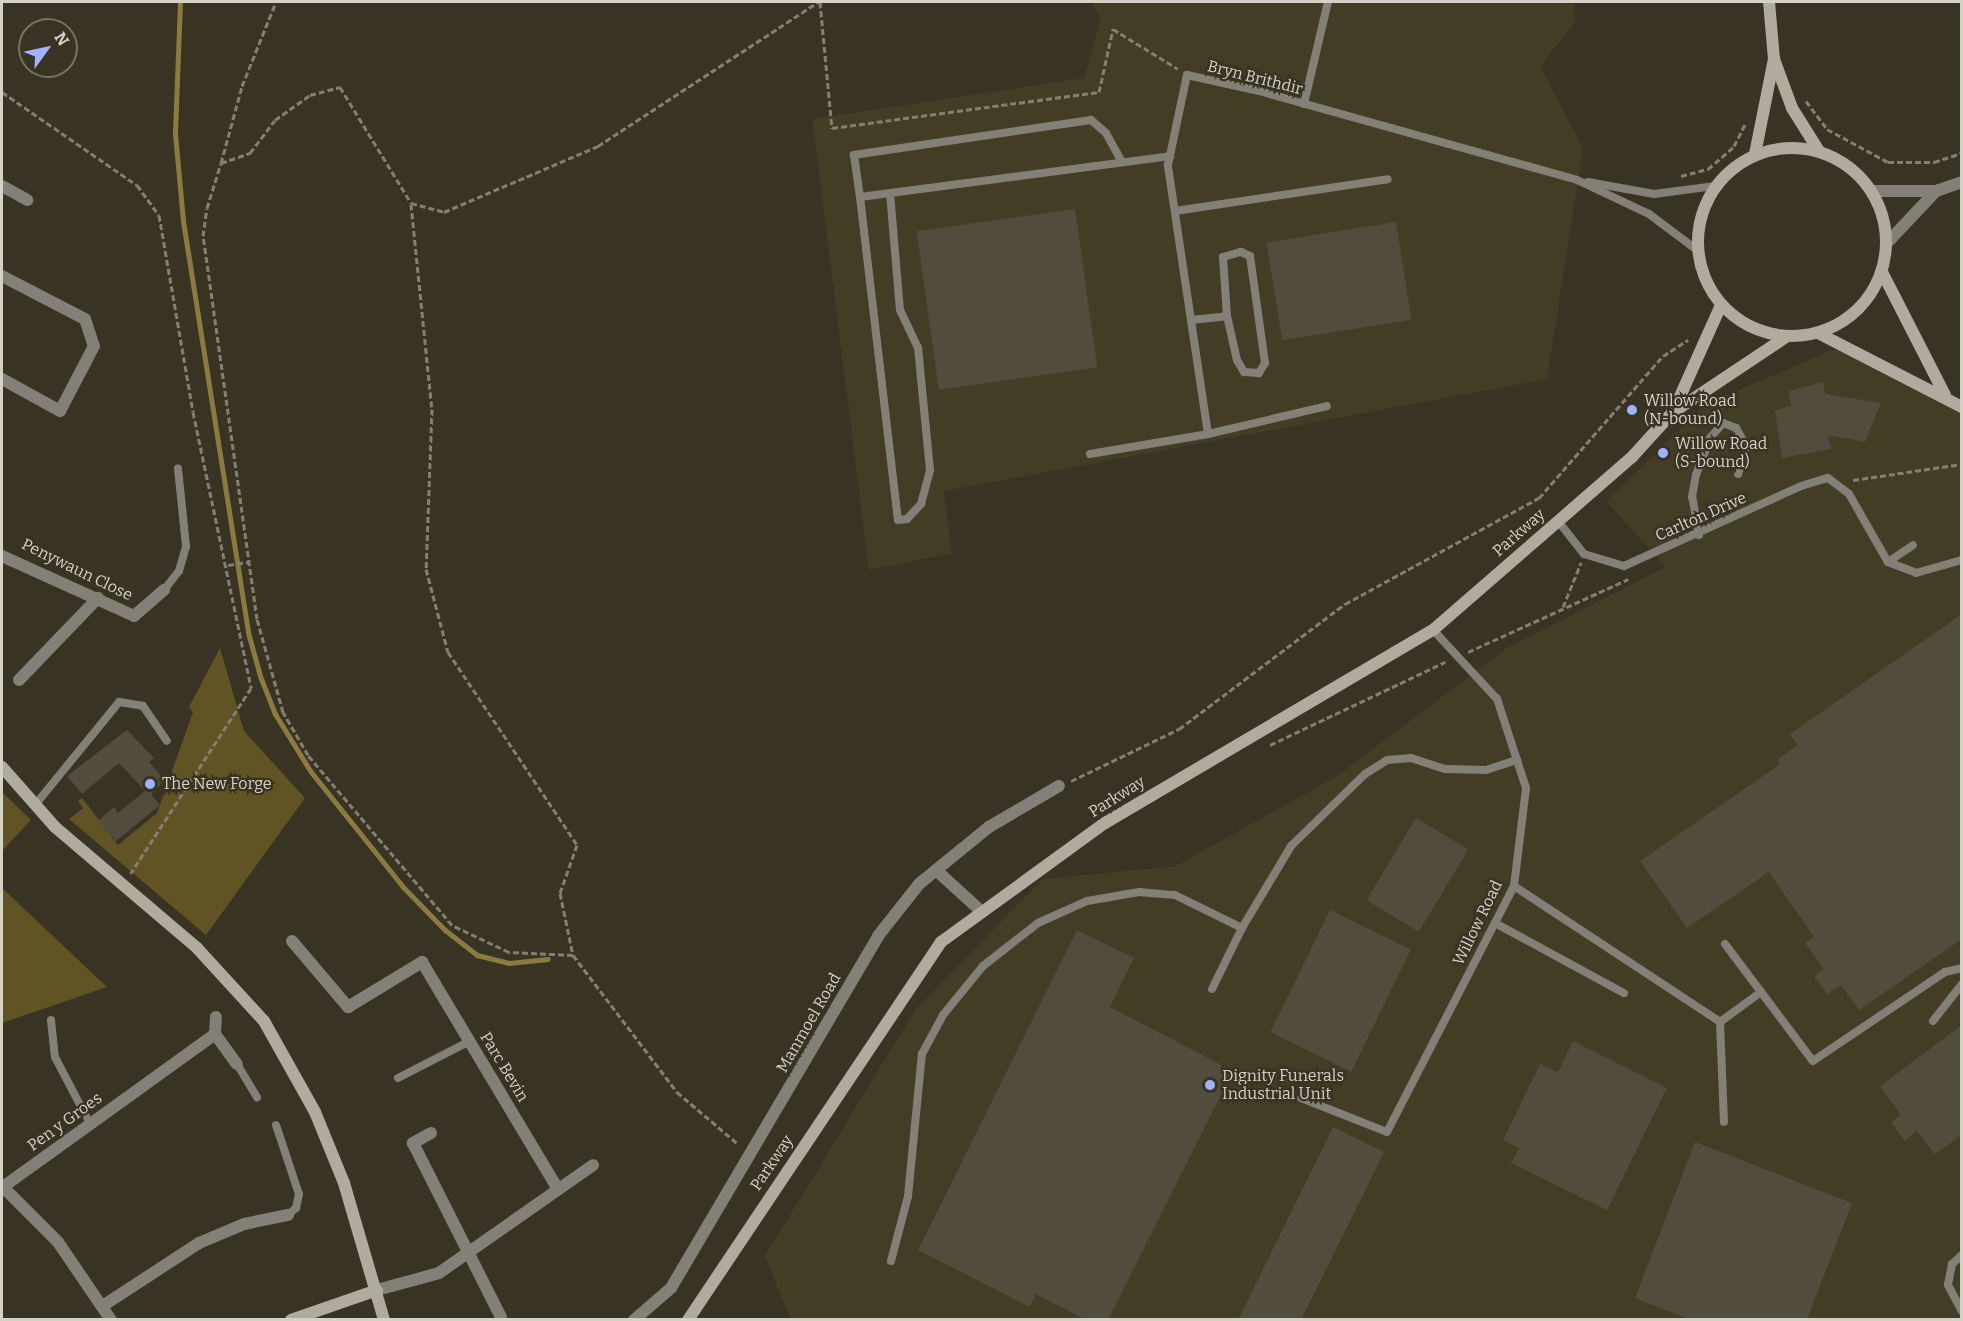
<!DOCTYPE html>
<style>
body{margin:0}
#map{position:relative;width:1963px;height:1321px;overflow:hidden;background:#383322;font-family:Bitter,serif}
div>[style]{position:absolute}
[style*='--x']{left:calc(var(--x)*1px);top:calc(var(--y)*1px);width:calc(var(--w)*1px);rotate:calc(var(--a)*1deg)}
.built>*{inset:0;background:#443d25}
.green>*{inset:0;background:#615424}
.stream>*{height:5px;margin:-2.5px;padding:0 2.5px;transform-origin:2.5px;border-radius:2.5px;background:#8c7b41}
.building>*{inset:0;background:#514c3b;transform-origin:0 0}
.path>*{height:3px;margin-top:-1.5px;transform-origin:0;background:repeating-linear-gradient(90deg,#837f71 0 6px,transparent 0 9px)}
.lane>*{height:8px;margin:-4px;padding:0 4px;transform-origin:4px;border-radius:4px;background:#828077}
.street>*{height:12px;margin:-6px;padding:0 6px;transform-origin:6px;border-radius:6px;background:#828077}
.secondary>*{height:12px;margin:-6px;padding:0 6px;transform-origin:6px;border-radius:6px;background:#afab9e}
.secondary>.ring{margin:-6px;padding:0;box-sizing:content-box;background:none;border:12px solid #afab9e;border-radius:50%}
.dots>*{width:16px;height:16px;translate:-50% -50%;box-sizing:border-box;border:3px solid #383322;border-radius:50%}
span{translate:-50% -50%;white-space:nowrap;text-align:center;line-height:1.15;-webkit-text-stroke:4.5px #383322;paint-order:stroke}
.street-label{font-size:16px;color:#d4d1c7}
.poi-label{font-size:16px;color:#d4d1c7}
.left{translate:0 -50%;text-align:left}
.frame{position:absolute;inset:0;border:3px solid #d4d1c7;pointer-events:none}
.north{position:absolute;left:18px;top:18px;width:60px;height:60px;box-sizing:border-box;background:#383322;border:2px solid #767264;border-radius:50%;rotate:57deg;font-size:16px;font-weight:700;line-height:24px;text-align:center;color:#d4d1c7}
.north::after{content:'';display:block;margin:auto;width:21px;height:27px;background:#a1b3fd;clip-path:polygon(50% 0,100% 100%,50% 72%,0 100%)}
</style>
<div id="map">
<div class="built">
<div style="clip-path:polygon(1091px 2px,1573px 2px,1576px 21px,1540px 66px,1583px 148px,1547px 379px,944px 491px,952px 553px,869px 570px,812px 119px,1084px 78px,1101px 18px)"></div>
<div style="clip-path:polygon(1835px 349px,1961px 401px,1961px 1319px,790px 1319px,765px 1256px,915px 1010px,1043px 879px,1176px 866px,1337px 776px,1507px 648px,1666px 567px,1606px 501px,1706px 404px)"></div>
</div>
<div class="green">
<div style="clip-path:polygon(220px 648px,244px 731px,305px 798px,206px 935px,69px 819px,83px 808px,78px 801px,82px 798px,118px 845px,157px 813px,193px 712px,189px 707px)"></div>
<div style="clip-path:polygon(2px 792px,31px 820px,2px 851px)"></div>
<div style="clip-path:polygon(2px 888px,107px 987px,2px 1023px)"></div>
</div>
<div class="stream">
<div style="--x:180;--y:2;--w:132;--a:92.2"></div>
<div style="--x:175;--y:134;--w:87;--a:84.7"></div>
<div style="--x:183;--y:221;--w:420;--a:81"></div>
<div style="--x:249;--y:636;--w:41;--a:74.6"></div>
<div style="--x:260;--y:676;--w:41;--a:68.5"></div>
<div style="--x:275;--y:714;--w:68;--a:58.2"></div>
<div style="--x:311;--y:772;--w:147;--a:51.3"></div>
<div style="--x:403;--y:887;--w:60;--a:45.7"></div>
<div style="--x:445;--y:930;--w:41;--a:38"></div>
<div style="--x:477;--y:955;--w:33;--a:14"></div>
<div style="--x:509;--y:963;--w:39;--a:-6"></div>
</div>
<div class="building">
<div style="left:1075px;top:209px;width:160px;height:160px;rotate:82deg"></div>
<div style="left:1396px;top:222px;width:99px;height:131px;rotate:81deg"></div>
<div style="clip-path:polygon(1823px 382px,1825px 394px,1881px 403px,1865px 442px,1828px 435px,1831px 449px,1782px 458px,1775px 410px,1791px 406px,1789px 391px)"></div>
<div style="clip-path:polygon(1962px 614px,1962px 939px,1859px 1010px,1841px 985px,1827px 994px,1814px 976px,1824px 969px,1805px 943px,1814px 937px,1769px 872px,1687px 928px,1640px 861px,1779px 765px,1778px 759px,1798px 745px,1790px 734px)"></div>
<div style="clip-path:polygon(127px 730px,154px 758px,149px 762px,165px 780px,151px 794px,160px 805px,116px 841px,98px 821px,114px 807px,118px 813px,145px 791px,119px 763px,82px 794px,67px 776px)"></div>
<div style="left:1416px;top:818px;width:61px;height:96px;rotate:31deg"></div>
<div style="left:1330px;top:910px;width:90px;height:136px;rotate:26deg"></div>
<div style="clip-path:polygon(1077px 930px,1134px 958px,1110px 1007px,1233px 1071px,1108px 1320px,1086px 1320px,1036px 1294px,1030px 1307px,918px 1250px)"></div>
<div style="clip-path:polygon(1962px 1025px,1962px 1135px,1935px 1154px,1917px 1131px,1905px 1141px,1891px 1122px,1901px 1115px,1880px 1086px)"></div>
<div style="clip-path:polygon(1573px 1041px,1667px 1088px,1607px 1210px,1511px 1163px,1519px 1148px,1503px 1140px,1540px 1064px,1558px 1072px)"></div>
<div style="clip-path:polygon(1333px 1127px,1384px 1152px,1364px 1193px,1301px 1320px,1238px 1320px)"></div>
<div style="clip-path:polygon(1695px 1142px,1852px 1203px,1807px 1320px,1691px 1320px,1635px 1298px)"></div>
</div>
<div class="path">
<div style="--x:820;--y:2;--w:127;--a:84.6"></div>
<div style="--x:832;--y:128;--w:269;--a:-7.7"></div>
<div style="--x:1099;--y:92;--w:65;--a:-77.5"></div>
<div style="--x:1113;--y:29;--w:76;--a:31.6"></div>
<div style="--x:2;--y:92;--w:164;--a:34.6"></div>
<div style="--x:137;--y:185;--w:37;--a:54"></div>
<div style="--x:159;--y:215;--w:200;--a:80.2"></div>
<div style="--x:193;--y:412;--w:282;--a:78.1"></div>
<div style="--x:251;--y:688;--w:221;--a:123"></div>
<div style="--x:1806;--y:101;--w:35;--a:53"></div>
<div style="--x:1827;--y:129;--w:69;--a:28.4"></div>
<div style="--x:1888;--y:162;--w:46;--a:0"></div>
<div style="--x:1934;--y:162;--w:29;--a:-18"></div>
<div style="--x:221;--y:163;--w:80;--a:-74.7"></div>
<div style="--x:242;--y:86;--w:91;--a:-68"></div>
<div style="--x:1681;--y:176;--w:28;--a:-15"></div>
<div style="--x:1708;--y:169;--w:35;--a:-41"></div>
<div style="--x:1734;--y:146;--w:25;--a:-63"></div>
<div style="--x:411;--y:204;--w:206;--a:84.2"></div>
<div style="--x:432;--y:409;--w:160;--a:92.1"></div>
<div style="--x:426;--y:569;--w:86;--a:75.2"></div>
<div style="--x:448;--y:652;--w:232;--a:56.2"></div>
<div style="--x:577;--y:845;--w:51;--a:109.5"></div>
<div style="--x:560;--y:893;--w:63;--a:78.2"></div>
<div style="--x:573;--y:955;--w:172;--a:52.8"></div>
<div style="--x:677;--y:1092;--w:80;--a:40.4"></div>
<div style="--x:1853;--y:480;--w:110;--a:-8.4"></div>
<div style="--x:228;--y:565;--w:21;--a:-8"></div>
<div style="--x:1563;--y:607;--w:48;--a:-67.8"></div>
<div style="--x:1468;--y:652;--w:176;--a:-24.5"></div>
<div style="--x:1270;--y:745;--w:194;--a:-25.4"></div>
<div style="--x:1071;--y:781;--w:120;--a:-25.7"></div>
<div style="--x:1179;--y:729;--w:208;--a:-37"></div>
<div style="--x:1345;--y:604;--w:221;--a:-28.7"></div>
<div style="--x:1539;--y:498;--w:189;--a:-48.9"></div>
<div style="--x:1663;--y:356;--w:30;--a:-33"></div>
<div style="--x:573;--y:955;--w:64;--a:-177.3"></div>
<div style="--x:509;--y:952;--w:63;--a:-154.7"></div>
<div style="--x:452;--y:925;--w:223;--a:-130.3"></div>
<div style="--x:308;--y:755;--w:50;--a:-120.2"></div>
<div style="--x:283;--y:712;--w:97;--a:-105.6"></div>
<div style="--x:257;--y:619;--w:387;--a:-98"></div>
<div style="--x:203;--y:236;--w:28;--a:-82"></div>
<div style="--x:207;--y:208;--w:47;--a:-72.7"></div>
<div style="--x:221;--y:163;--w:31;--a:-19"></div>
<div style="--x:250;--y:153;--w:41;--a:-52.9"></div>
<div style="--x:275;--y:120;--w:43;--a:-35.5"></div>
<div style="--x:310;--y:95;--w:31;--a:-15"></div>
<div style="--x:340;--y:87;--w:136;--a:58.5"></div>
<div style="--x:411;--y:203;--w:34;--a:15"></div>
<div style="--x:444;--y:212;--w:168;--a:-23.2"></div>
<div style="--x:598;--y:146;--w:263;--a:-33.2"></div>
</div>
<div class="lane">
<div style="--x:1304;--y:104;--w:105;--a:-76.8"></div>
<div style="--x:1122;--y:162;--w:33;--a:-119"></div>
<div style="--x:1106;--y:133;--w:20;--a:-139"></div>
<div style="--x:1091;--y:120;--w:240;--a:171.6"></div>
<div style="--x:854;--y:155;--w:42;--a:81.9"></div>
<div style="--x:860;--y:197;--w:313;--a:-7.5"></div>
<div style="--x:1588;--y:182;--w:67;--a:10.3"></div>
<div style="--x:1654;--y:194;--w:62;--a:-7.5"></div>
<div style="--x:860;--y:197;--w:325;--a:83.3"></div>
<div style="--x:898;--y:520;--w:9;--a:-6"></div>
<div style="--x:907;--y:519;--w:21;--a:-47"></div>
<div style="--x:921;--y:504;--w:35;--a:-75"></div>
<div style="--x:930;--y:470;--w:123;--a:-95.6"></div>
<div style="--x:918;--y:348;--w:42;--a:-115.3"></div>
<div style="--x:900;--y:310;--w:117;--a:-94.9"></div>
<div style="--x:1175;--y:211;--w:215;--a:-8.5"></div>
<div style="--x:1241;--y:252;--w:10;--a:24"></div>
<div style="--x:1250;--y:256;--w:108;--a:82"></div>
<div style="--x:1265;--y:363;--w:12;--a:121"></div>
<div style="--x:1259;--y:373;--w:15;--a:-176"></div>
<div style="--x:1244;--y:372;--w:14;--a:-120"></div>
<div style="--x:1237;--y:360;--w:45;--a:-102.8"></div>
<div style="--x:1227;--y:316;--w:59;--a:-93.9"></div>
<div style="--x:1223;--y:257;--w:19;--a:-16"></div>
<div style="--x:1191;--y:320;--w:36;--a:-6"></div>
<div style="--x:1208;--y:434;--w:122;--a:-13.2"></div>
<div style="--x:1090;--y:454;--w:120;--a:-9.6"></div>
<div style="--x:1208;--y:434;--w:272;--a:-98.5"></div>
<div style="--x:1168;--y:165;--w:92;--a:-78.1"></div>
<div style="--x:1187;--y:75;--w:74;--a:12.5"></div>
<div style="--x:1259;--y:91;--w:330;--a:15.6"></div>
<div style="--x:1577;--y:180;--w:80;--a:25.3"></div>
<div style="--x:1649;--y:214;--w:60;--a:36.9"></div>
<div style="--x:1558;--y:521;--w:42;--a:51.8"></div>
<div style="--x:1584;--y:554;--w:42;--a:16.7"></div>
<div style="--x:1624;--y:566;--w:194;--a:-24.3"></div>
<div style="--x:1801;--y:486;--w:28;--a:-17"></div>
<div style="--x:1828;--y:478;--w:26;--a:37"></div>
<div style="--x:1849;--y:494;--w:78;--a:60.2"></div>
<div style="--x:1888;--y:562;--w:30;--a:-34"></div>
<div style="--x:1699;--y:535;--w:39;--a:-100"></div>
<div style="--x:1692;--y:497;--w:22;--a:-80"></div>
<div style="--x:1696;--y:475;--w:40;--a:-69"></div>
<div style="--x:1710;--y:438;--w:20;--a:-49"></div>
<div style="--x:1723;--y:423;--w:14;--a:21"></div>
<div style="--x:1736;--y:428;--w:20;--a:60"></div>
<div style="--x:1746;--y:445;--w:30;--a:105"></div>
<div style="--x:1888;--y:562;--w:30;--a:21"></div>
<div style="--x:1916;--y:573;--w:48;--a:-15.8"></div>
<div style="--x:164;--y:590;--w:24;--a:-52"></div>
<div style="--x:179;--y:571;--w:26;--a:-74"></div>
<div style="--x:186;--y:546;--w:78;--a:-95.9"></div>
<div style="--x:35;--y:805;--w:133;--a:-50.8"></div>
<div style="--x:119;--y:702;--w:24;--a:9"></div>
<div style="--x:143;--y:706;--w:42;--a:55.6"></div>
<div style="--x:1514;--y:886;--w:247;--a:33.4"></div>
<div style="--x:1495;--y:923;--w:147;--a:28.5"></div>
<div style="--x:1725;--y:944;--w:146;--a:53.1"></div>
<div style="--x:1813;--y:1061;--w:159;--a:-34"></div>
<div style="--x:1945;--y:972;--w:17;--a:-13"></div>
<div style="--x:1212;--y:989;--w:68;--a:-63.8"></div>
<div style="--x:51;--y:1020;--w:37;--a:84"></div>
<div style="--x:55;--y:1057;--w:76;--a:62.4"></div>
<div style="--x:1933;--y:1021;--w:47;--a:-51.9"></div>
<div style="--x:237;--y:1064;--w:39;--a:59"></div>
<div style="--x:398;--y:1078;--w:81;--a:-27.2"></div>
<div style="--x:1301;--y:1098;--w:92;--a:21.6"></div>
<div style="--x:1387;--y:1132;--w:277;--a:-62.7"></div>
<div style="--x:1514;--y:886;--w:99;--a:-83"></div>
<div style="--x:1526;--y:788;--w:94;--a:-108"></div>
<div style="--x:1497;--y:699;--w:94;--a:-132.8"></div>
<div style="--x:1724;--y:1122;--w:100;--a:-92.3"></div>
<div style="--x:1720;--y:1022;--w:51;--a:-36.2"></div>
<div style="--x:276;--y:1125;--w:73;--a:71.6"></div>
<div style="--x:299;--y:1194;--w:14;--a:102"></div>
<div style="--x:296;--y:1208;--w:11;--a:139"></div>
<div style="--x:1962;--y:1255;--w:13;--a:138"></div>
<div style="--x:1952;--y:1264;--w:21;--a:101"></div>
<div style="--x:1948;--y:1285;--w:30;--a:62"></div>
<div style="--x:891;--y:1261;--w:67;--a:-75.3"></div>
<div style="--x:908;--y:1196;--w:143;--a:-84.4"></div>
<div style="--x:922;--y:1054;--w:44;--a:-61.7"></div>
<div style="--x:943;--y:1015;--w:63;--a:-50.8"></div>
<div style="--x:983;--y:966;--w:70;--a:-38"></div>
<div style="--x:1038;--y:923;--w:54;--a:-24.2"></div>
<div style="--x:1087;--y:901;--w:53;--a:-9.8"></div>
<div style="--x:1139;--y:892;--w:36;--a:5"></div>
<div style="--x:1175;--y:895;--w:75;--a:26.2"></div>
<div style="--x:1242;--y:928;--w:96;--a:-59.1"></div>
<div style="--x:1291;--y:846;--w:103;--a:-44.2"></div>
<div style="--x:1365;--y:774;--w:26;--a:-32"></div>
<div style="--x:1387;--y:760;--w:24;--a:-5"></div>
<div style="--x:1411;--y:758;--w:36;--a:18"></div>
<div style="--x:1445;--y:769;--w:41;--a:1.4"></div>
<div style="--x:1486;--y:770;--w:33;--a:-18"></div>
</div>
<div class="street">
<div style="--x:2;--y:186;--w:29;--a:29"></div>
<div style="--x:1872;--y:191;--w:64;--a:0"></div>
<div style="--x:1936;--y:191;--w:28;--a:-19"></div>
<div style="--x:1887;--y:243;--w:71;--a:-46.7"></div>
<div style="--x:2;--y:276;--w:93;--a:27.4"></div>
<div style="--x:85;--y:319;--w:28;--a:72"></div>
<div style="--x:94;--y:346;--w:73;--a:117.6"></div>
<div style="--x:60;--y:411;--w:66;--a:-151.1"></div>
<div style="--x:2;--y:556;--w:145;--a:24.4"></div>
<div style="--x:134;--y:616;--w:40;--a:-41"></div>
<div style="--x:19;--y:680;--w:114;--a:-46.1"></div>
<div style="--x:936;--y:870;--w:62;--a:42.4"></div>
<div style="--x:292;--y:941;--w:87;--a:49.7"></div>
<div style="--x:348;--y:1007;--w:87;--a:-31.3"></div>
<div style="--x:422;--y:962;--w:265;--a:59.1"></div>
<div style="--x:215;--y:1034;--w:17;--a:-87"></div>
<div style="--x:431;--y:1133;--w:21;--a:151"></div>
<div style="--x:413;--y:1143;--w:195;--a:63.2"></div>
<div style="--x:377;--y:1290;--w:64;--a:-15.3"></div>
<div style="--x:439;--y:1273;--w:188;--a:-35"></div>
<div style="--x:104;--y:1305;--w:113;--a:-33.1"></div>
<div style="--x:199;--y:1243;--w:49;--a:-22.9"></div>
<div style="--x:244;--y:1224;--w:45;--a:-11.6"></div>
<div style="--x:111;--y:1320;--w:94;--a:-124.2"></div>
<div style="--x:58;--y:1242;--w:78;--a:-135"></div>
<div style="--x:3;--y:1187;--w:261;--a:-35.8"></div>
<div style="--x:215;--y:1034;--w:37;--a:54"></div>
<div style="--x:634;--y:1320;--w:49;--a:-40.9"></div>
<div style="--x:671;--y:1288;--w:408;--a:-59.5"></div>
<div style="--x:878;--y:936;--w:66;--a:-51.7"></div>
<div style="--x:919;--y:884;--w:90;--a:-39.2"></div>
<div style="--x:989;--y:827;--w:81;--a:-30.4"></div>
</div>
<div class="secondary">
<div style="--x:1769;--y:2;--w:57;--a:85"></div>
<div style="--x:1774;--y:59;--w:52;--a:69.8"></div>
<div style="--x:1792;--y:108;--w:51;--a:57.9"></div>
<div class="ring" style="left:1698px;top:148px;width:176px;height:176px"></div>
<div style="--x:1755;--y:154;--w:97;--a:-78.7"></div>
<div style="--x:1882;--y:272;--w:138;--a:62.9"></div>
<div style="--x:1818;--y:333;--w:162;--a:27.2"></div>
<div style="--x:1673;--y:412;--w:117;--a:-65.8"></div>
<div style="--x:2;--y:767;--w:80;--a:48.5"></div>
<div style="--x:55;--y:827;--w:187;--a:40.4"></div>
<div style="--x:197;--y:948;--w:99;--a:47.5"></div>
<div style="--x:264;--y:1021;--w:104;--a:60.7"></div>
<div style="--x:315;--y:1112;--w:77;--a:67.8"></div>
<div style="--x:344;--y:1183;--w:143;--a:73.7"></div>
<div style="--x:291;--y:1320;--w:91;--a:-19.2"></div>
<div style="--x:688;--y:1320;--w:455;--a:-56.2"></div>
<div style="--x:941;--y:942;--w:203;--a:-36"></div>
<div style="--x:1105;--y:823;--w:381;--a:-30.5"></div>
<div style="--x:1433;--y:630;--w:264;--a:-41"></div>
<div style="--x:1632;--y:457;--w:59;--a:-47.7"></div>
<div style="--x:1672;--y:413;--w:137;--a:-33.7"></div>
</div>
<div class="dots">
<div style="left:1632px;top:410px;background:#a1b3fd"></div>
<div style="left:1663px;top:453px;background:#a1b3fd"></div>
<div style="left:150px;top:784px;background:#a1b3fd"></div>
<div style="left:1210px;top:1085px;background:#a1b3fd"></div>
</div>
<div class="street-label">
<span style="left:1255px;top:78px;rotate:14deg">Bryn Brithdir</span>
<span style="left:1701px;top:517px;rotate:-24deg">Carlton Drive</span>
<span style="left:1519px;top:533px;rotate:-41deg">Parkway</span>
<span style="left:77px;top:570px;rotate:26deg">Penywaun Close</span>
<span style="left:1117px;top:797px;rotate:-32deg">Parkway</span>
<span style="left:1478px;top:923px;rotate:-64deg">Willow Road</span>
<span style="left:809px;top:1023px;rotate:-60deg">Manmoel Road</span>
<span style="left:504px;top:1067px;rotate:59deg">Parc Bevin</span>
<span style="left:65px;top:1122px;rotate:-36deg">Pen y Groes</span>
<span style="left:772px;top:1163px;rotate:-56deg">Parkway</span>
</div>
<div class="poi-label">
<span class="left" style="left:1644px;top:410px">Willow Road<br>(N-bound)</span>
<span class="left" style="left:1675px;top:453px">Willow Road<br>(S-bound)</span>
<span class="left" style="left:162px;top:784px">The New Forge</span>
<span class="left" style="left:1222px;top:1085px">Dignity Funerals<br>Industrial Unit</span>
</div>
<div class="frame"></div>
<div class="north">N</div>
</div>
